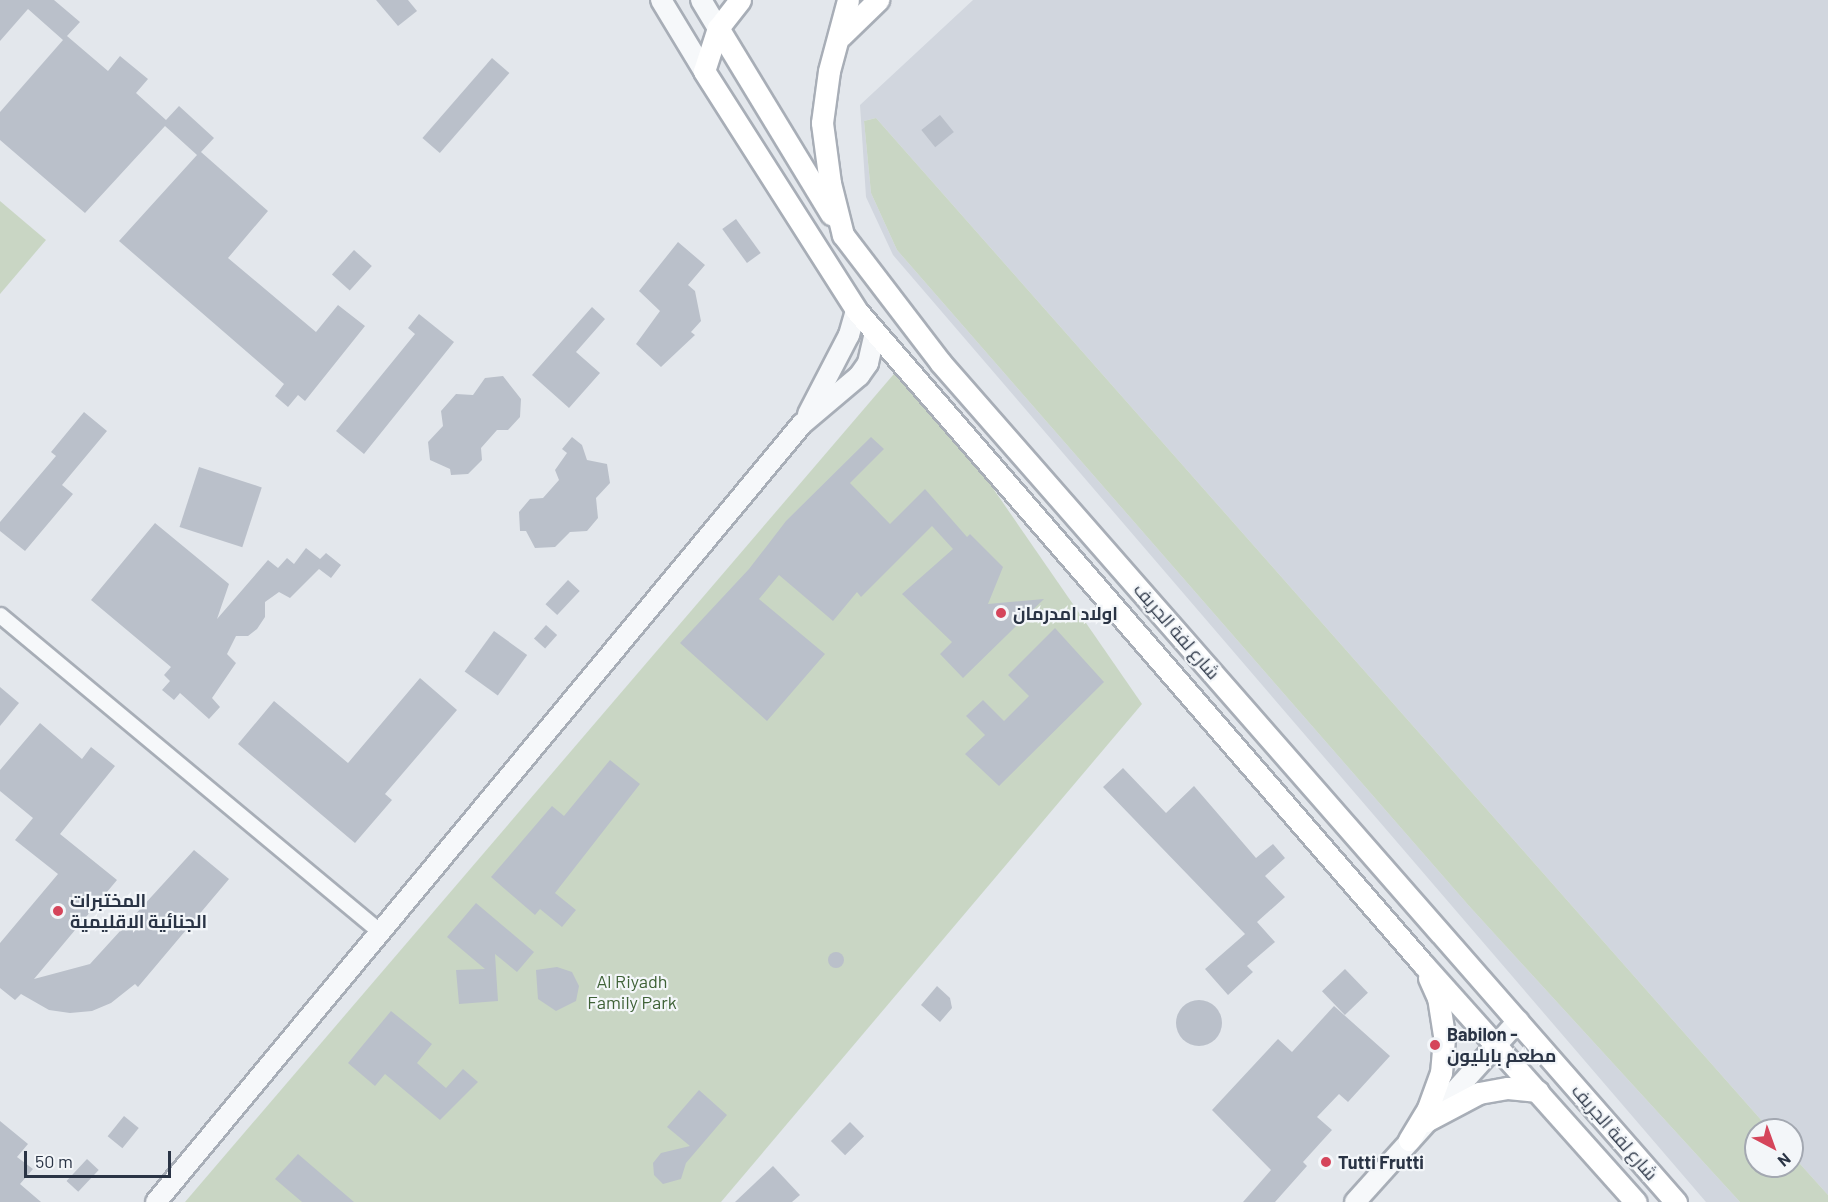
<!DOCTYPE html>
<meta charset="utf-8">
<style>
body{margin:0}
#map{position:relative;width:1828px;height:1202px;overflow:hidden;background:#e3e7ec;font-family:Barlow,Cairo,sans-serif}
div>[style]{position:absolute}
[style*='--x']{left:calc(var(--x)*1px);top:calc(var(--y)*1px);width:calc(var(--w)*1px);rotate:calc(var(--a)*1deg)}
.built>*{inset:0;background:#d1d6de}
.green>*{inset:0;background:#c9d6c4}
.building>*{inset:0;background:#bac0ca;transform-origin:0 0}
.round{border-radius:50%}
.roads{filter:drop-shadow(2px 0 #a8aeb7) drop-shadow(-2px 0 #a8aeb7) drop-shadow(0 2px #a8aeb7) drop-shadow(0 -2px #a8aeb7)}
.minor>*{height:15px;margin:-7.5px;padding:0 7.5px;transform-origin:7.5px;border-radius:7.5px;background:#f6f8fa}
.tertiary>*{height:20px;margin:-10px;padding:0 10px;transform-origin:10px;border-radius:10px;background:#f6f8fa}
.secondary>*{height:21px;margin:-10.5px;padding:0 10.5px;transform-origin:10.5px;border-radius:10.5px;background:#fff}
.dots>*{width:16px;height:16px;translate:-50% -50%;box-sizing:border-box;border:3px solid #f3f6f9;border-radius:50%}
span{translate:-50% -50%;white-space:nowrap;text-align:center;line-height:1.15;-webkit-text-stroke:4.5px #f3f6f9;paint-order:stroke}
.poi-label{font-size:18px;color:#2a3445;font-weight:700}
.left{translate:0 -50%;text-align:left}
.street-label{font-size:18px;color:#2a3445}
.park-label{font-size:18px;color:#3f6237}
.north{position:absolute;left:1744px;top:1118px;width:60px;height:60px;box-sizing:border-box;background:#f3f6f9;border:2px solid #a3a8b1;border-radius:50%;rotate:139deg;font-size:16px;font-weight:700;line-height:24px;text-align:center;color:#2a3445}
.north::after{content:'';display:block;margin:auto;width:21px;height:27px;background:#d5455b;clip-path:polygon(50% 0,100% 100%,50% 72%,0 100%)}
.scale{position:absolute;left:24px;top:1151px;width:147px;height:27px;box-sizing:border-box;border:3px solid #2a3445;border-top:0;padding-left:8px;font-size:18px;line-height:21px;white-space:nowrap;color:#2a3445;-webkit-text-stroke:4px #f3f6f9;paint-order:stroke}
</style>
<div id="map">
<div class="built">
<div style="clip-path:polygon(973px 0,1828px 0,1828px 1195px,1792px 1155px,1792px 1130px,1770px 1130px,876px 118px,864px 121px,871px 193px,897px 250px,1470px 907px,1740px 1202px,1706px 1202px,893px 255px,866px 197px,860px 105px)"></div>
</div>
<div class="green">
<div style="clip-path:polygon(876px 118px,1770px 1130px,1756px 1130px,1756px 1166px,1792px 1166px,1792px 1155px,1828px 1195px,1828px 1202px,1740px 1202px,1470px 907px,897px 250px,871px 193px,864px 121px)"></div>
<div style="clip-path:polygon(0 201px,46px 240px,0 294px)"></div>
<div style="clip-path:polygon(905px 361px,1142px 704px,721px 1202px,185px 1202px)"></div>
</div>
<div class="building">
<div style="clip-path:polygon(0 0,54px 0,80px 22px,67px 36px,108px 71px,120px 56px,148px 79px,136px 93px,166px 120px,179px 106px,214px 138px,201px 152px,268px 211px,228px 258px,316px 332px,338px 305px,365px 326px,305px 401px,298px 395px,288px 407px,275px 396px,284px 384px,119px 241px,197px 155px,165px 126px,85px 213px,0 140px,0 112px,63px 40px,28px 9px,0 41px)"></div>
<div style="clip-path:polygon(376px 0,408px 0,417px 11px,398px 26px)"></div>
<div style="left:492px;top:58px;width:23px;height:106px;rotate:41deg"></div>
<div style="left:940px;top:115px;width:22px;height:24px;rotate:51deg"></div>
<div style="left:736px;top:219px;width:42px;height:17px;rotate:54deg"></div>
<div style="clip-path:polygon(678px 242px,705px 265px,688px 285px,695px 291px,701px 321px,691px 332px,695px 335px,661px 367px,636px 344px,660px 311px,639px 291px)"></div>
<div style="left:354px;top:250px;width:24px;height:33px;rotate:42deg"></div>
<div style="clip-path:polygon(592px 307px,605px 319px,576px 352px,600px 373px,569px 408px,532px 375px)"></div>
<div style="clip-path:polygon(419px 314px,454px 342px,364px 454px,336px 431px,415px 334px,408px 328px)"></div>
<div style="clip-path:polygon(503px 376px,521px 399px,520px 417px,508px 430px,497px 430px,481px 448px,482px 460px,468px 474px,451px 475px,450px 469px,430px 460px,428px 442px,443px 426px,441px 411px,456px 394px,473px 395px,485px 378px)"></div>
<div style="clip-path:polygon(84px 412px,107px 431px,62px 485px,73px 494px,25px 551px,0 531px,0 522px,56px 456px,51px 452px)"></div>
<div style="clip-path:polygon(572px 437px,582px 445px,587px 460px,607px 464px,610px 483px,596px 498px,598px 518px,587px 531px,570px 532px,555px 547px,535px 548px,526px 531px,520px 531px,519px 512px,530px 499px,543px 498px,559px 480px,555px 470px,567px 453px,562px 449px)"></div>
<div style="clip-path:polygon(871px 437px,884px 449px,850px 483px,890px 524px,925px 489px,967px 537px,970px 534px,1003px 567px,988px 604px,1044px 599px,963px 678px,940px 654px,952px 642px,902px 594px,953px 549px,932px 526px,861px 597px,857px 592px,833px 621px,779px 575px,759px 599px,825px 654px,767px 721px,680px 643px,749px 569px,786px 521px)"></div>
<div style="left:199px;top:467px;width:66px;height:63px;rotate:18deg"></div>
<div style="clip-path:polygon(155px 523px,229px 584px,217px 619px,268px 560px,278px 568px,287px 558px,294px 564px,306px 548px,320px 559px,326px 553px,341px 565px,331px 578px,319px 569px,290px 598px,279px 592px,265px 602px,265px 617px,257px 629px,248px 636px,236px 636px,227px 654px,236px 663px,212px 698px,220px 707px,209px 719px,180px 693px,174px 700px,162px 690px,170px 681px,164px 675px,171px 667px,91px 600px)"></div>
<div style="left:568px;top:580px;width:16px;height:33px;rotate:43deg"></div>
<div style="left:546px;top:625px;width:15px;height:18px;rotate:42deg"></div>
<div style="clip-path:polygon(1055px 628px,1104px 682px,999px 786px,965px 754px,985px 735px,966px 716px,983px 700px,1004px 721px,1029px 696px,1008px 675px)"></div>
<div style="left:494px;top:631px;width:41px;height:50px;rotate:36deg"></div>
<div style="clip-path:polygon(420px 678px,457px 710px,385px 794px,392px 800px,355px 843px,238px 744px,274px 701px,348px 763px)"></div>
<div style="clip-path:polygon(0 687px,19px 703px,0 726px)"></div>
<div style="clip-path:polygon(40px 723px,82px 759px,91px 747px,115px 766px,60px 834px,117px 880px,34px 979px,90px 964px,194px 850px,229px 879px,138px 987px,135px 984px,111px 1003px,92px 1011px,70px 1013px,49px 1010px,21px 994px,15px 1000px,0 988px,0 943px,58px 874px,15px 840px,33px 818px,0 791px,0 770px)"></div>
<div style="clip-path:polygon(610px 760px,640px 784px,555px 893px,576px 910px,562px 927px,540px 909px,535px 915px,491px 877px,552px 806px,564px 816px)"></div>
<div style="clip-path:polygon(1123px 768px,1166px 813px,1194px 786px,1256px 858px,1273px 844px,1285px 858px,1265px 876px,1285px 897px,1257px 922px,1275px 942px,1247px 966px,1253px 972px,1228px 995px,1205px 969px,1245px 934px,1103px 787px)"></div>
<div style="clip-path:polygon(476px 903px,534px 952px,517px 972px,495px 954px,498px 1001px,459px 1004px,456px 970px,485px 969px,447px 937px)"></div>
<div class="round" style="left:828px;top:952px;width:16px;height:16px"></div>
<div style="clip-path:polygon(557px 967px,572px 972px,579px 986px,576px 1001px,556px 1011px,538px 999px,536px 970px)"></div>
<div style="left:1345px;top:969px;width:33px;height:32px;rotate:46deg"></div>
<div style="clip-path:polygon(937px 986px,950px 998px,952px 1008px,940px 1022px,921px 1005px)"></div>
<div class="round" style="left:1176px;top:1000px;width:46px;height:46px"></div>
<div style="clip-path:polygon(1334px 1006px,1390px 1056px,1348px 1102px,1339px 1094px,1317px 1117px,1332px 1130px,1303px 1162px,1307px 1166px,1275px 1202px,1243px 1202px,1271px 1170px,1212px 1110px,1278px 1039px,1292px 1052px)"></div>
<div style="clip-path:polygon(391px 1011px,432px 1044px,417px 1063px,446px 1088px,463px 1069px,478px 1082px,440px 1120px,385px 1074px,375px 1086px,348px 1063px)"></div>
<div style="clip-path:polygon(699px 1090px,727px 1115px,686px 1163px,681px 1179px,663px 1184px,654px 1175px,653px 1163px,661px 1153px,690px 1146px,667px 1127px)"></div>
<div style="left:124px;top:1116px;width:19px;height:26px;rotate:39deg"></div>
<div style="clip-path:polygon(0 1121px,28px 1144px,17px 1157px,33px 1169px,20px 1184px,41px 1202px,0 1202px)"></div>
<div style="left:850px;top:1122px;width:20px;height:27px;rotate:45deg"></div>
<div style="clip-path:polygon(298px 1154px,354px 1202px,302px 1202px,275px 1179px)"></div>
<div style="left:87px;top:1159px;width:16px;height:30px;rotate:43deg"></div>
<div style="clip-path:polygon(773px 1166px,800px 1195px,792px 1202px,735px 1202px)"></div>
</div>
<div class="roads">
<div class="minor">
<div style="--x:0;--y:615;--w:495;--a:39.8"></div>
</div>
<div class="tertiary">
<div style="--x:661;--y:0;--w:83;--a:58.8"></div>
<div style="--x:701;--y:0;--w:33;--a:59"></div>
<div style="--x:808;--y:414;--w:89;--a:-62.6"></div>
<div style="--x:849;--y:335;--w:26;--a:-74"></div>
<div style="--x:156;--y:1202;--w:1011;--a:-50.3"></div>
<div style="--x:802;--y:424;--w:75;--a:-40.1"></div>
<div style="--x:859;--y:376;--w:16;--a:-55"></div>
<div style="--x:868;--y:363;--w:31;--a:-77"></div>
<div style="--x:1355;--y:1202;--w:244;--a:-48"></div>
</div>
<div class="secondary">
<div style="--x:740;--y:0;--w:36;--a:128"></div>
<div style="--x:718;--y:28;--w:45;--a:108"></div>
<div style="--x:704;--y:71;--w:283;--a:57.5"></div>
<div style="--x:856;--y:310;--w:866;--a:49.08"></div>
<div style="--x:1423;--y:964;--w:319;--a:48.2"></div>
<div style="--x:848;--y:0;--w:73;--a:105"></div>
<div style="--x:829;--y:71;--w:52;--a:97.7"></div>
<div style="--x:822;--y:123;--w:61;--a:82.4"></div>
<div style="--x:830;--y:183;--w:54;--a:76"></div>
<div style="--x:843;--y:235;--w:160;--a:52.6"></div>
<div style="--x:940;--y:362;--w:1117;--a:48.78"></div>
<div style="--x:718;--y:28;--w:218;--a:58.7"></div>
<div style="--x:841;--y:36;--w:52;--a:-44.2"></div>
<div style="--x:1426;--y:1121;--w:60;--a:-27.8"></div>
<div style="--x:1479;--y:1093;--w:29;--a:-10"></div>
<div style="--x:1508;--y:1088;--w:30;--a:6"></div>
<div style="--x:1409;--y:1140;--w:37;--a:-59"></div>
<div style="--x:1428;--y:1108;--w:37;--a:-70"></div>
<div style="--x:1441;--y:1073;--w:38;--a:-85"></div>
<div style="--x:1444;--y:1035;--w:37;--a:-99"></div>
<div style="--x:1438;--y:998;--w:22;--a:-114"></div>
</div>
</div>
<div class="dots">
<div style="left:1001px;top:613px;background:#d5455b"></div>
<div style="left:58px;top:911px;background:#d5455b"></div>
<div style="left:1435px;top:1045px;background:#d5455b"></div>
<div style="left:1326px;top:1162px;background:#d5455b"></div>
</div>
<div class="poi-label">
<span class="left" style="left:1013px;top:613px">اولاد امدرمان</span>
<span class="left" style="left:70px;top:911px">المختبرات<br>الجنائية الاقليمية</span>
<span class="left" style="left:1447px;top:1045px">Babilon -<br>مطعم بابليون</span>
<span class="left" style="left:1338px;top:1162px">Tutti Frutti</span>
</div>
<div class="street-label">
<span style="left:1177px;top:631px;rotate:49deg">شارع لفة الجريف</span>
<span style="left:1615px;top:1132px;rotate:49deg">شارع لفة الجريف</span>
</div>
<div class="park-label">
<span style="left:632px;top:992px">Al Riyadh<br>Family Park</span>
</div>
<div class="north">N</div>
<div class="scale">50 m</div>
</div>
